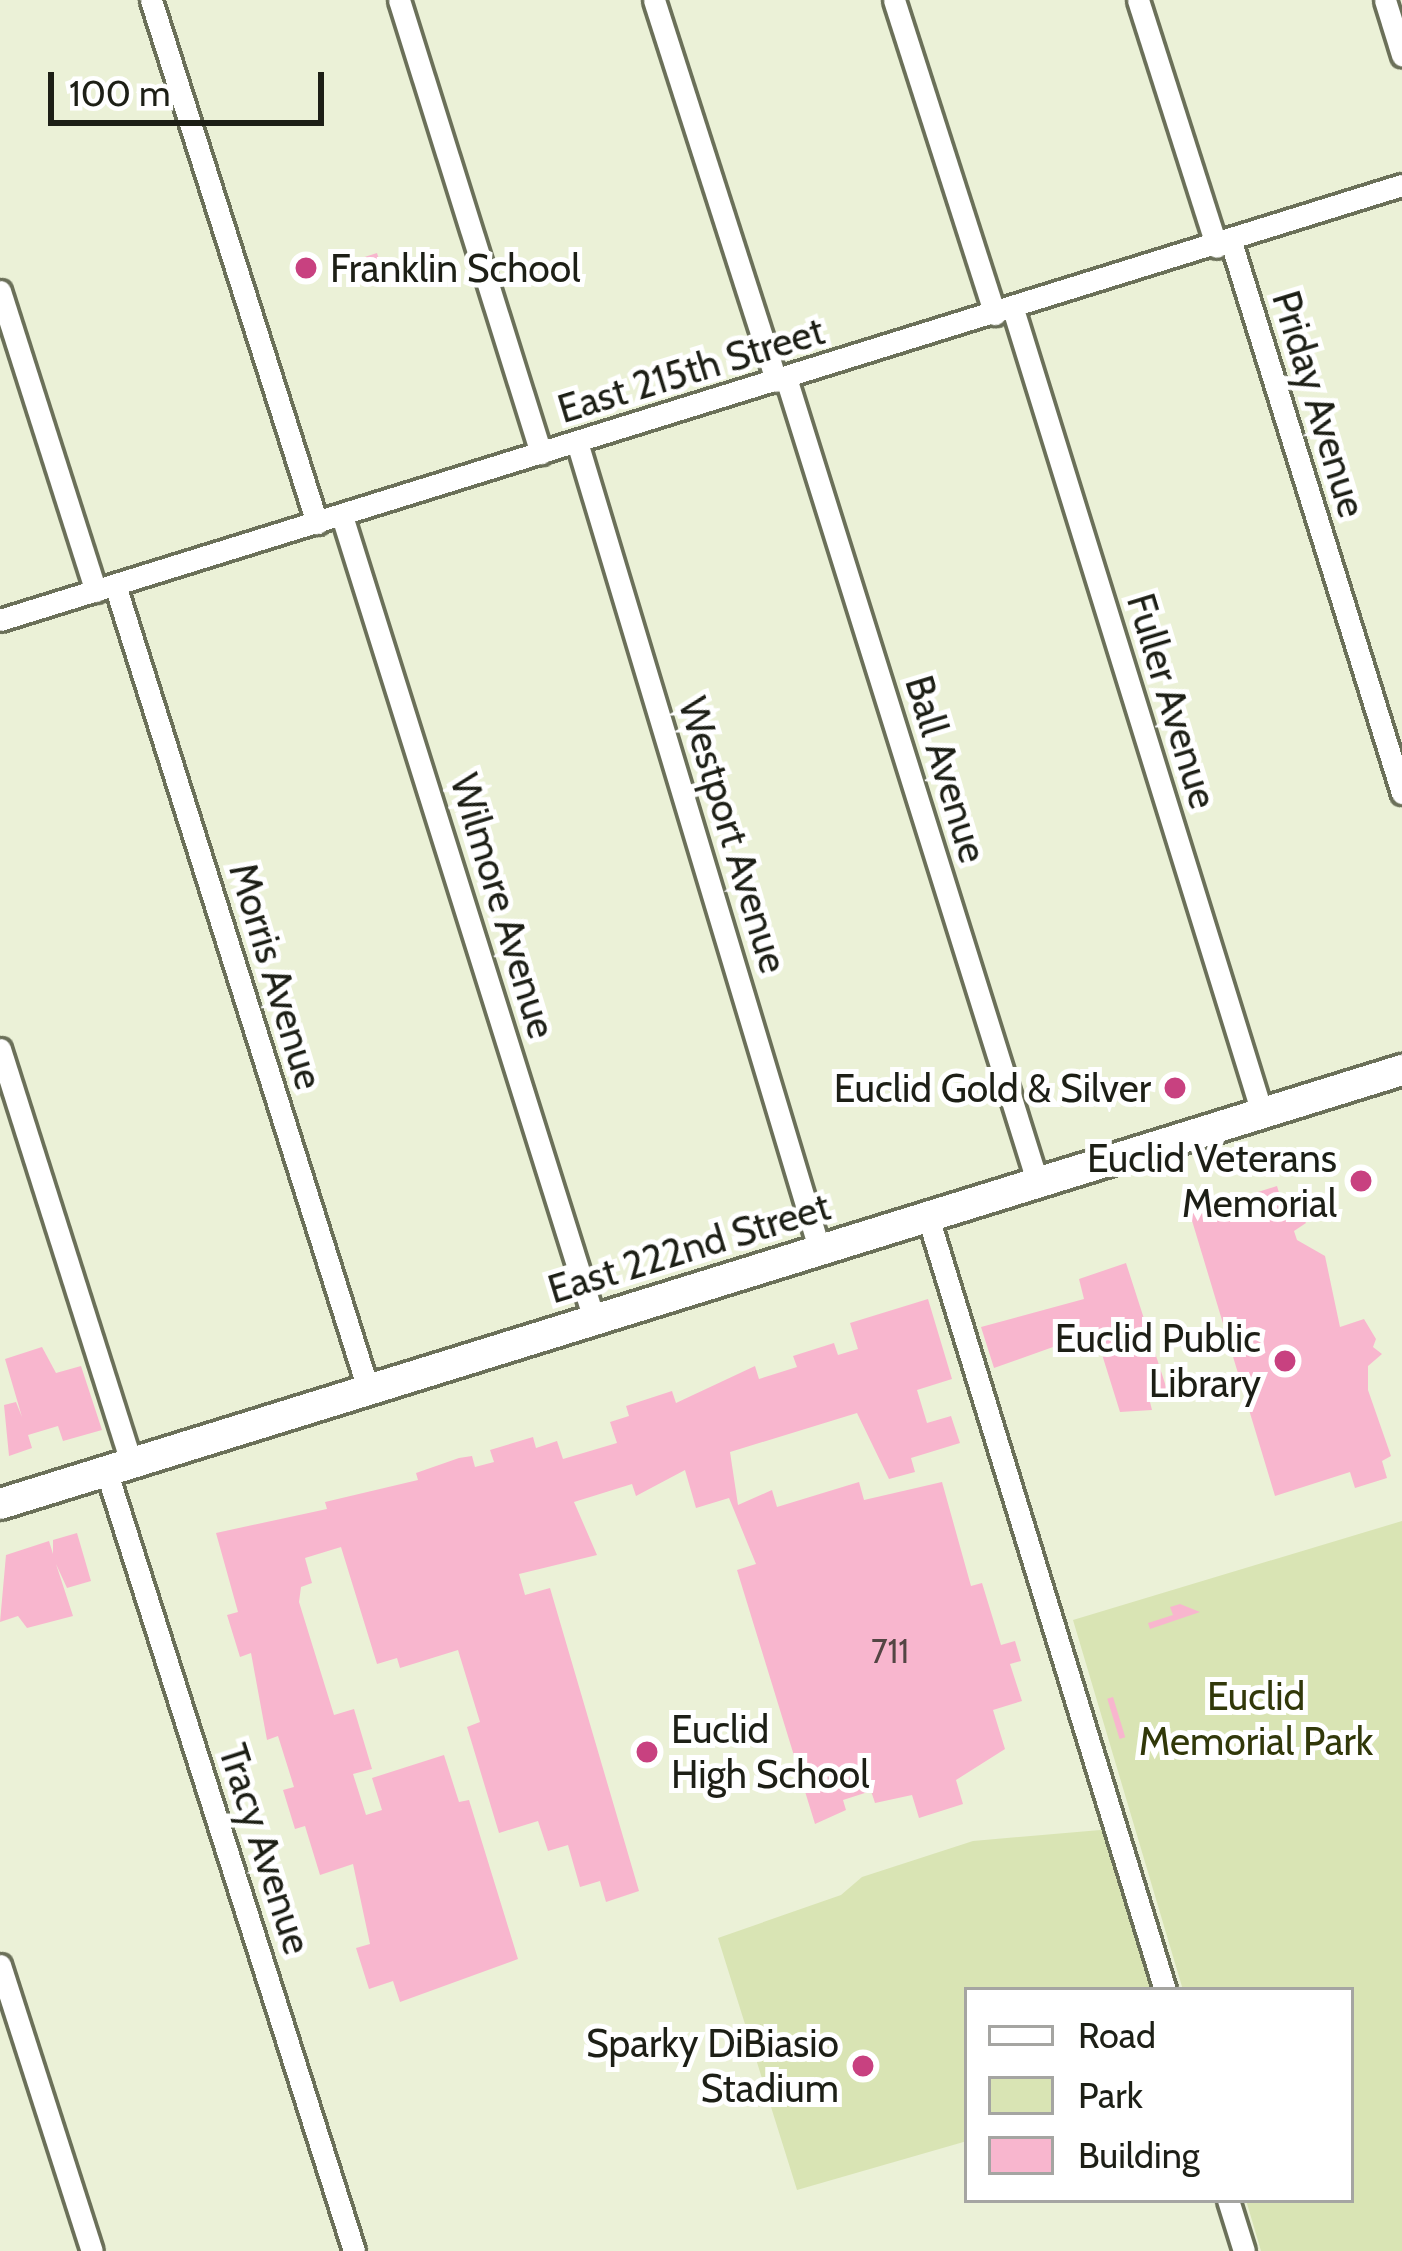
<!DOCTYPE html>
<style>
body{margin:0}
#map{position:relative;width:1402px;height:2251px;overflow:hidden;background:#ebf1d7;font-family:Cabin,sans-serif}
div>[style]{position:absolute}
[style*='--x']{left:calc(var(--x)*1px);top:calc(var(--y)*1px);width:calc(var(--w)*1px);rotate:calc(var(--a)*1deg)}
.green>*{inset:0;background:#d9e4b4}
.building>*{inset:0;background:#f8b6ce;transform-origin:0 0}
.roads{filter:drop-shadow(3px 0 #6b7059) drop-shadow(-3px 0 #6b7059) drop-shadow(0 3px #6b7059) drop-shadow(0 -3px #6b7059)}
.street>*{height:21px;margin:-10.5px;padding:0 10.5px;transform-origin:10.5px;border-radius:10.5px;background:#fff}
.secondary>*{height:30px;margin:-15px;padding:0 15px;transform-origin:15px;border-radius:15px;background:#fff}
.dots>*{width:33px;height:33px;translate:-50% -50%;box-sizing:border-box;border:6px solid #fff;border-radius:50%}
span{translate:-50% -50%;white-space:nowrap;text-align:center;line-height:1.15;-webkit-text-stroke:10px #fff;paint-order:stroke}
.number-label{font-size:33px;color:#544544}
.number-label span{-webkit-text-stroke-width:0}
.poi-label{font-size:39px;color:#1d1f16}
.left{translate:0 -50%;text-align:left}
.right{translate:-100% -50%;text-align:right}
.street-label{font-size:39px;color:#1d1f16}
.park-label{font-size:39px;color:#313809}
.legend{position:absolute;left:964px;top:1987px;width:390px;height:216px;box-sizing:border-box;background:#fff;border:3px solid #a5a5a2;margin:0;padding:15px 21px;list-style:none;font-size:36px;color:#1d1f16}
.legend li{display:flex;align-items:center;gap:24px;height:60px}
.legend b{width:60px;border:3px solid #a5a5a2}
.scale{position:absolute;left:48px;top:72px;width:276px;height:54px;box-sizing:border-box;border:6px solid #1d1f16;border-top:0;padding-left:15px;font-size:36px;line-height:42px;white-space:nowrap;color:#1d1f16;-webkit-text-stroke:9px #fff;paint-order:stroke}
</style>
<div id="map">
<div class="green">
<div style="clip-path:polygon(1402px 1521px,1402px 2251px,1261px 2251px,1246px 2200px,1351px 2200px,1351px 1990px,1183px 1990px,1073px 1620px)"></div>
<div style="clip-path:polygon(1112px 1829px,1161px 1990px,967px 1990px,967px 2141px,797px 2190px,718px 1938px,841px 1895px,862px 1877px,973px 1841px)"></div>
</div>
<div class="building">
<div style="left:377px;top:253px;width:13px;height:18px;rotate:72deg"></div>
<div style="clip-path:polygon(1277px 1186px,1286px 1216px,1297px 1208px,1306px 1223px,1294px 1231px,1297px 1240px,1325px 1256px,1340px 1327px,1364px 1319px,1376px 1339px,1373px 1347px,1382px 1354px,1368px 1366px,1368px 1390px,1391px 1456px,1382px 1461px,1387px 1478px,1355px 1488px,1350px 1472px,1275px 1496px,1190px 1214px)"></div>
<div style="clip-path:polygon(1126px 1263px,1169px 1396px,1150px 1402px,1152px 1410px,1120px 1412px,1095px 1332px,994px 1368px,981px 1327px,1084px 1299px,1079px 1279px)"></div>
<div style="clip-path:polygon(928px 1299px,952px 1379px,917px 1390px,927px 1423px,951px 1416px,960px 1443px,911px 1458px,915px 1472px,889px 1479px,857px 1413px,730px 1452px,738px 1505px,772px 1490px,777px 1507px,859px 1482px,864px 1500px,942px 1482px,971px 1586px,982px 1583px,1001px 1645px,1015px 1641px,1021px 1661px,1010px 1664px,1022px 1701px,993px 1710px,1005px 1749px,956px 1780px,963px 1804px,919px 1818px,912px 1795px,875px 1803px,871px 1791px,843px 1800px,846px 1810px,815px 1824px,737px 1570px,756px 1564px,729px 1498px,696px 1508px,685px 1470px,636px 1496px,632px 1484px,574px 1502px,597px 1555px,519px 1574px,525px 1595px,550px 1588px,639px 1891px,606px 1902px,600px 1881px,580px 1887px,568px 1845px,548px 1851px,538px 1821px,499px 1833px,467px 1727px,480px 1722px,458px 1650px,400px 1668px,397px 1658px,377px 1664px,341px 1547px,305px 1558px,312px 1583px,301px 1587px,299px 1602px,334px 1715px,354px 1709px,372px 1769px,353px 1774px,366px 1815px,382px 1810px,372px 1778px,444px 1755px,459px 1802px,469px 1800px,518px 1959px,400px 2002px,393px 1981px,369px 1989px,356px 1948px,370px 1944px,353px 1864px,320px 1875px,305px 1826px,295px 1829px,283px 1790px,294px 1787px,278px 1736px,267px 1740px,251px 1653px,240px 1657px,227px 1615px,238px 1612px,216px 1533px,327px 1509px,325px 1502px,418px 1480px,416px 1473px,459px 1458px,472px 1456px,475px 1467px,494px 1462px,490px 1450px,533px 1437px,536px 1448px,557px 1441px,563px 1459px,617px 1443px,610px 1422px,629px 1416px,626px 1406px,672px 1391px,676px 1403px,755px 1366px,759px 1379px,797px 1367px,793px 1356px,834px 1343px,838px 1355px,858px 1349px,850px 1323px)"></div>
<div style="clip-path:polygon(42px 1347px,56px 1373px,81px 1366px,102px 1430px,63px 1441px,58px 1426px,28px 1435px,32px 1448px,9px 1456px,4px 1405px,16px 1402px,22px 1417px,5px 1359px)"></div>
<div style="clip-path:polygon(77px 1533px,91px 1581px,67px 1588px,56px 1564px,73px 1616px,27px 1628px,18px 1616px,0 1622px,6px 1555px,49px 1541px,53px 1554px,53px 1540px)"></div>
<div style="clip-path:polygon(1180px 1604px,1200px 1612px,1150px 1629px,1148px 1623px,1173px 1615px,1170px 1607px)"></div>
<div style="left:1113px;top:1697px;width:42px;height:6px;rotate:73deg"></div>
</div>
<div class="roads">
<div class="street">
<div style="--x:151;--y:0;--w:549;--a:72.39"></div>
<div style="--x:399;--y:0;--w:475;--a:72.6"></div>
<div style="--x:654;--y:0;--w:400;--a:72.2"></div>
<div style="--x:894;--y:0;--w:330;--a:72.2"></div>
<div style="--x:1138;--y:0;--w:259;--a:72.3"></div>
<div style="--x:1385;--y:0;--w:58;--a:72.8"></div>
<div style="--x:1231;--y:242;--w:577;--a:72.76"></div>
<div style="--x:0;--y:291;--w:315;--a:72.3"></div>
<div style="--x:1013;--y:309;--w:842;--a:72.79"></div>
<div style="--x:786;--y:378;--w:841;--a:72.64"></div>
<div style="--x:577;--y:442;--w:842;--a:73.29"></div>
<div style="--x:342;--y:516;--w:842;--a:72.58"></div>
<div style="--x:115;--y:585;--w:843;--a:72.53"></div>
<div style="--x:0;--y:620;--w:1468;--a:-17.24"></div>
<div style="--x:0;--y:1049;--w:433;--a:72.4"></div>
<div style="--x:927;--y:1214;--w:812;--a:72.95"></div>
<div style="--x:106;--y:1470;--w:819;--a:72.38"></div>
<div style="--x:0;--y:1965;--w:300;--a:72.2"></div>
<div style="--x:1228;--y:2200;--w:53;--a:72.6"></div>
</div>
<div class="secondary">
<div style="--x:0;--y:1504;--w:1468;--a:-17.2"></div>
</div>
</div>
<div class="dots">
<div style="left:306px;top:268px;background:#c84180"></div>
<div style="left:1175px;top:1088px;background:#c84180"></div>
<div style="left:1361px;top:1181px;background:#c84180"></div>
<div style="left:1285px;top:1361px;background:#c84180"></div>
<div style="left:647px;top:1752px;background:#c84180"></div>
<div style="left:863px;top:2066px;background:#c84180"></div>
</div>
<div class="number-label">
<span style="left:890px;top:1652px">711</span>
</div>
<div class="poi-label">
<span class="left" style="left:330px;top:268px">Franklin School</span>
<span class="right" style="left:1151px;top:1088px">Euclid Gold &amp; Silver</span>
<span class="right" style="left:1337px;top:1181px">Euclid Veterans<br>Memorial</span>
<span class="right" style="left:1261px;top:1361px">Euclid Public<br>Library</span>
<span class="left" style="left:671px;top:1752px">Euclid<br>High School</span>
<span class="right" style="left:839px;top:2066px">Sparky DiBiasio<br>Stadium</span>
</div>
<div class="street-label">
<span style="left:691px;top:370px;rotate:-17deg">East 215th Street</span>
<span style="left:1319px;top:404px;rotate:73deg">Priday Avenue</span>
<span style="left:1172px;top:701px;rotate:73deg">Fuller Avenue</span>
<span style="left:946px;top:769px;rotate:73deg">Ball Avenue</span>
<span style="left:733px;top:835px;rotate:73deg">Westport Avenue</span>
<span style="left:503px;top:906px;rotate:73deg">Wilmore Avenue</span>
<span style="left:276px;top:976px;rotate:73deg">Morris Avenue</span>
<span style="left:689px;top:1248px;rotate:-17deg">East 222nd Street</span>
<span style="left:265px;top:1849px;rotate:72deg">Tracy Avenue</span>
</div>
<div class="park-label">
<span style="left:1256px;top:1719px">Euclid<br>Memorial Park</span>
</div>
<ul class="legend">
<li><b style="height:15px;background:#fff"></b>Road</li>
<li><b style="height:33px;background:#d9e4b4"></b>Park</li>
<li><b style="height:33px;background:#f8b6ce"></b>Building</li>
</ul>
<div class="scale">100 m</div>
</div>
